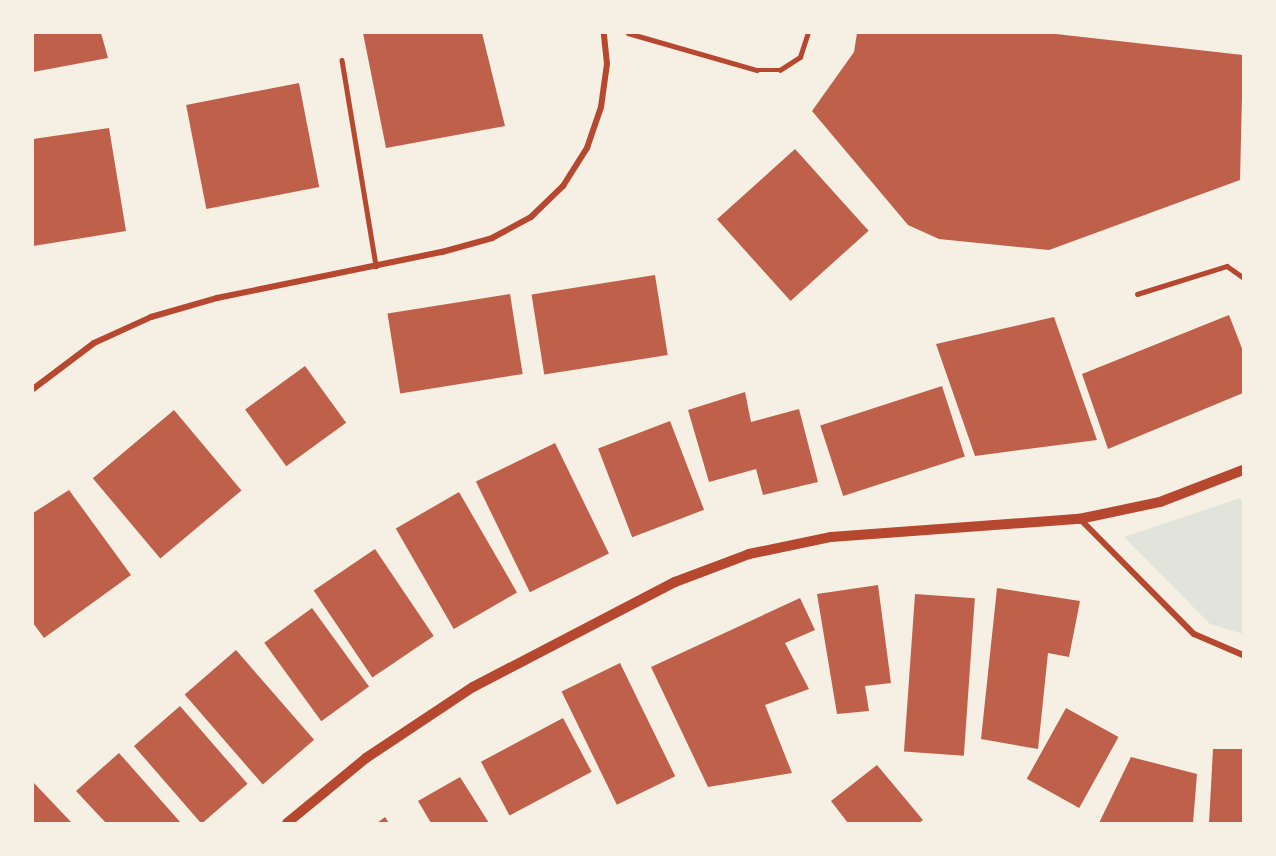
<!DOCTYPE html>
<style>
body{margin:0}
#map{position:relative;width:1276px;height:856px;overflow:hidden;background:#f6efe4;font-family:Arial,sans-serif}
div>[style]{position:absolute}
[style*='--x']{left:calc(var(--x)*1px);top:calc(var(--y)*1px);width:calc(var(--w)*1px);rotate:calc(var(--a)*1deg)}
.green>*{inset:0;background:#e2e4dc}
.building>*{inset:0;background:#bf614a;transform-origin:0 0}
.service>*{height:4.5px;margin:-2.25px;padding:0 2.25px;transform-origin:2.25px;border-radius:2.25px;background:#b5482f}
.minor>*{height:6px;margin:-3px;padding:0 3px;transform-origin:3px;border-radius:3px;background:#b5482f}
.tertiary>*{height:10px;margin:-5px;padding:0 5px;transform-origin:5px;border-radius:5px;background:#b5482f}
span{translate:-50% -50%;white-space:nowrap;text-align:center;line-height:1.15;-webkit-text-stroke:4.5px #f6efe4;paint-order:stroke}
.frame{position:absolute;inset:0;border:34px solid #f6efe4;pointer-events:none}
</style>
<div id="map">
<div class="green">
<div style="clip-path:polygon(1240px 498px,1243px 502px,1243px 634px,1210px 624px,1124px 537px)"></div>
</div>
<div class="building">
<div style="clip-path:polygon(33px 33px,101px 33px,108px 58px,33px 72px)"></div>
<div style="clip-path:polygon(363px 33px,482px 33px,505px 126px,386px 148px)"></div>
<div style="clip-path:polygon(857px 33px,1047px 33px,1243px 55px,1240px 180px,1049px 250px,939px 239px,908px 225px,812px 111px,854px 52px)"></div>
<div style="left:299px;top:83px;width:106px;height:115px;rotate:79deg"></div>
<div style="clip-path:polygon(109px 128px,126px 231px,33px 246px,33px 139px)"></div>
<div style="left:795px;top:149px;width:110px;height:105px;rotate:48deg"></div>
<div style="left:655px;top:275px;width:81px;height:125px;rotate:81deg"></div>
<div style="left:510px;top:294px;width:81px;height:124px;rotate:81deg"></div>
<div style="clip-path:polygon(1229px 315px,1243px 351px,1243px 393px,1108px 449px,1082px 374px)"></div>
<div style="clip-path:polygon(1054px 317px,1097px 440px,975px 456px,936px 344px)"></div>
<div style="left:305px;top:366px;width:70px;height:74px;rotate:54deg"></div>
<div style="left:942px;top:386px;width:74px;height:128px;rotate:72deg"></div>
<div style="clip-path:polygon(745px 392px,751px 422px,799px 409px,818px 482px,763px 495px,756px 469px,709px 482px,688px 410px)"></div>
<div style="left:174px;top:410px;width:105px;height:106px;rotate:50deg"></div>
<div style="left:670px;top:421px;width:95px;height:77px;rotate:69deg"></div>
<div style="left:555px;top:443px;width:123px;height:88px;rotate:64deg"></div>
<div style="clip-path:polygon(69px 490px,131px 575px,44px 638px,33px 623px,33px 513px)"></div>
<div style="left:459px;top:492px;width:116px;height:73px;rotate:60deg"></div>
<div style="left:375px;top:549px;width:105px;height:74px;rotate:56deg"></div>
<div style="clip-path:polygon(878px 585px,891px 683px,865px 686px,869px 711px,837px 714px,817px 594px)"></div>
<div style="clip-path:polygon(997px 588px,1080px 601px,1069px 657px,1048px 653px,1038px 749px,981px 739px)"></div>
<div style="left:915px;top:594px;width:60px;height:158px;rotate:4deg"></div>
<div style="clip-path:polygon(800px 598px,815px 630px,785px 643px,809px 689px,765px 705px,792px 773px,708px 787px,651px 667px)"></div>
<div style="left:312px;top:608px;width:97px;height:59px;rotate:54deg"></div>
<div style="left:236px;top:650px;width:119px;height:68px;rotate:49deg"></div>
<div style="left:620px;top:663px;width:126px;height:65px;rotate:64deg"></div>
<div style="left:180px;top:706px;width:103px;height:61px;rotate:49deg"></div>
<div style="left:1066px;top:708px;width:60px;height:81px;rotate:29deg"></div>
<div style="left:563px;top:718px;width:61px;height:93px;rotate:62deg"></div>
<div style="clip-path:polygon(1213px 749px,1242px 749px,1243px 823px,1209px 823px)"></div>
<div style="clip-path:polygon(119px 753px,181px 823px,106px 823px,76px 791px)"></div>
<div style="clip-path:polygon(1131px 757px,1197px 774px,1193px 823px,1099px 823px)"></div>
<div style="clip-path:polygon(877px 765px,923px 820px,919px 823px,848px 823px,831px 801px)"></div>
<div style="clip-path:polygon(460px 777px,489px 823px,431px 823px,418px 801px)"></div>
<div style="clip-path:polygon(33px 782px,72px 823px,33px 823px)"></div>
<div style="clip-path:polygon(385px 817px,389px 823px,377px 823px)"></div>
</div>
<div class="service">
<div style="--x:628;--y:33;--w:134;--a:16"></div>
<div style="--x:757;--y:70;--w:23;--a:0"></div>
<div style="--x:780;--y:70;--w:24;--a:-33"></div>
<div style="--x:800;--y:57;--w:25;--a:-72"></div>
<div style="--x:342;--y:60;--w:209;--a:80.6"></div>
<div style="--x:1137;--y:294;--w:94;--a:-17.3"></div>
<div style="--x:1227;--y:266;--w:19;--a:35"></div>
</div>
<div class="minor">
<div style="--x:33;--y:389;--w:76;--a:-37"></div>
<div style="--x:94;--y:343;--w:63;--a:-24.5"></div>
<div style="--x:151;--y:317;--w:69;--a:-16.1"></div>
<div style="--x:217;--y:298;--w:230;--a:-11.6"></div>
<div style="--x:442;--y:252;--w:52;--a:-15.6"></div>
<div style="--x:492;--y:238;--w:44;--a:-28.3"></div>
<div style="--x:531;--y:217;--w:45;--a:-44.1"></div>
<div style="--x:563;--y:186;--w:45;--a:-57.7"></div>
<div style="--x:587;--y:148;--w:43;--a:-71.1"></div>
<div style="--x:601;--y:107;--w:43;--a:-82.1"></div>
<div style="--x:607;--y:64;--w:31;--a:-96"></div>
<div style="--x:1080;--y:519;--w:162;--a:45.3"></div>
<div style="--x:1194;--y:634;--w:53;--a:23.2"></div>
</div>
<div class="tertiary">
<div style="--x:287;--y:823;--w:102;--a:-39.4"></div>
<div style="--x:366;--y:758;--w:128;--a:-33.6"></div>
<div style="--x:473;--y:687;--w:228;--a:-27.5"></div>
<div style="--x:675;--y:582;--w:79;--a:-20.7"></div>
<div style="--x:749;--y:554;--w:84;--a:-11.7"></div>
<div style="--x:831;--y:537;--w:249;--a:-4.2"></div>
<div style="--x:1079;--y:519;--w:83;--a:-11.9"></div>
<div style="--x:1160;--y:502;--w:89;--a:-21.1"></div>
</div>
<div class="frame"></div>
</div>
